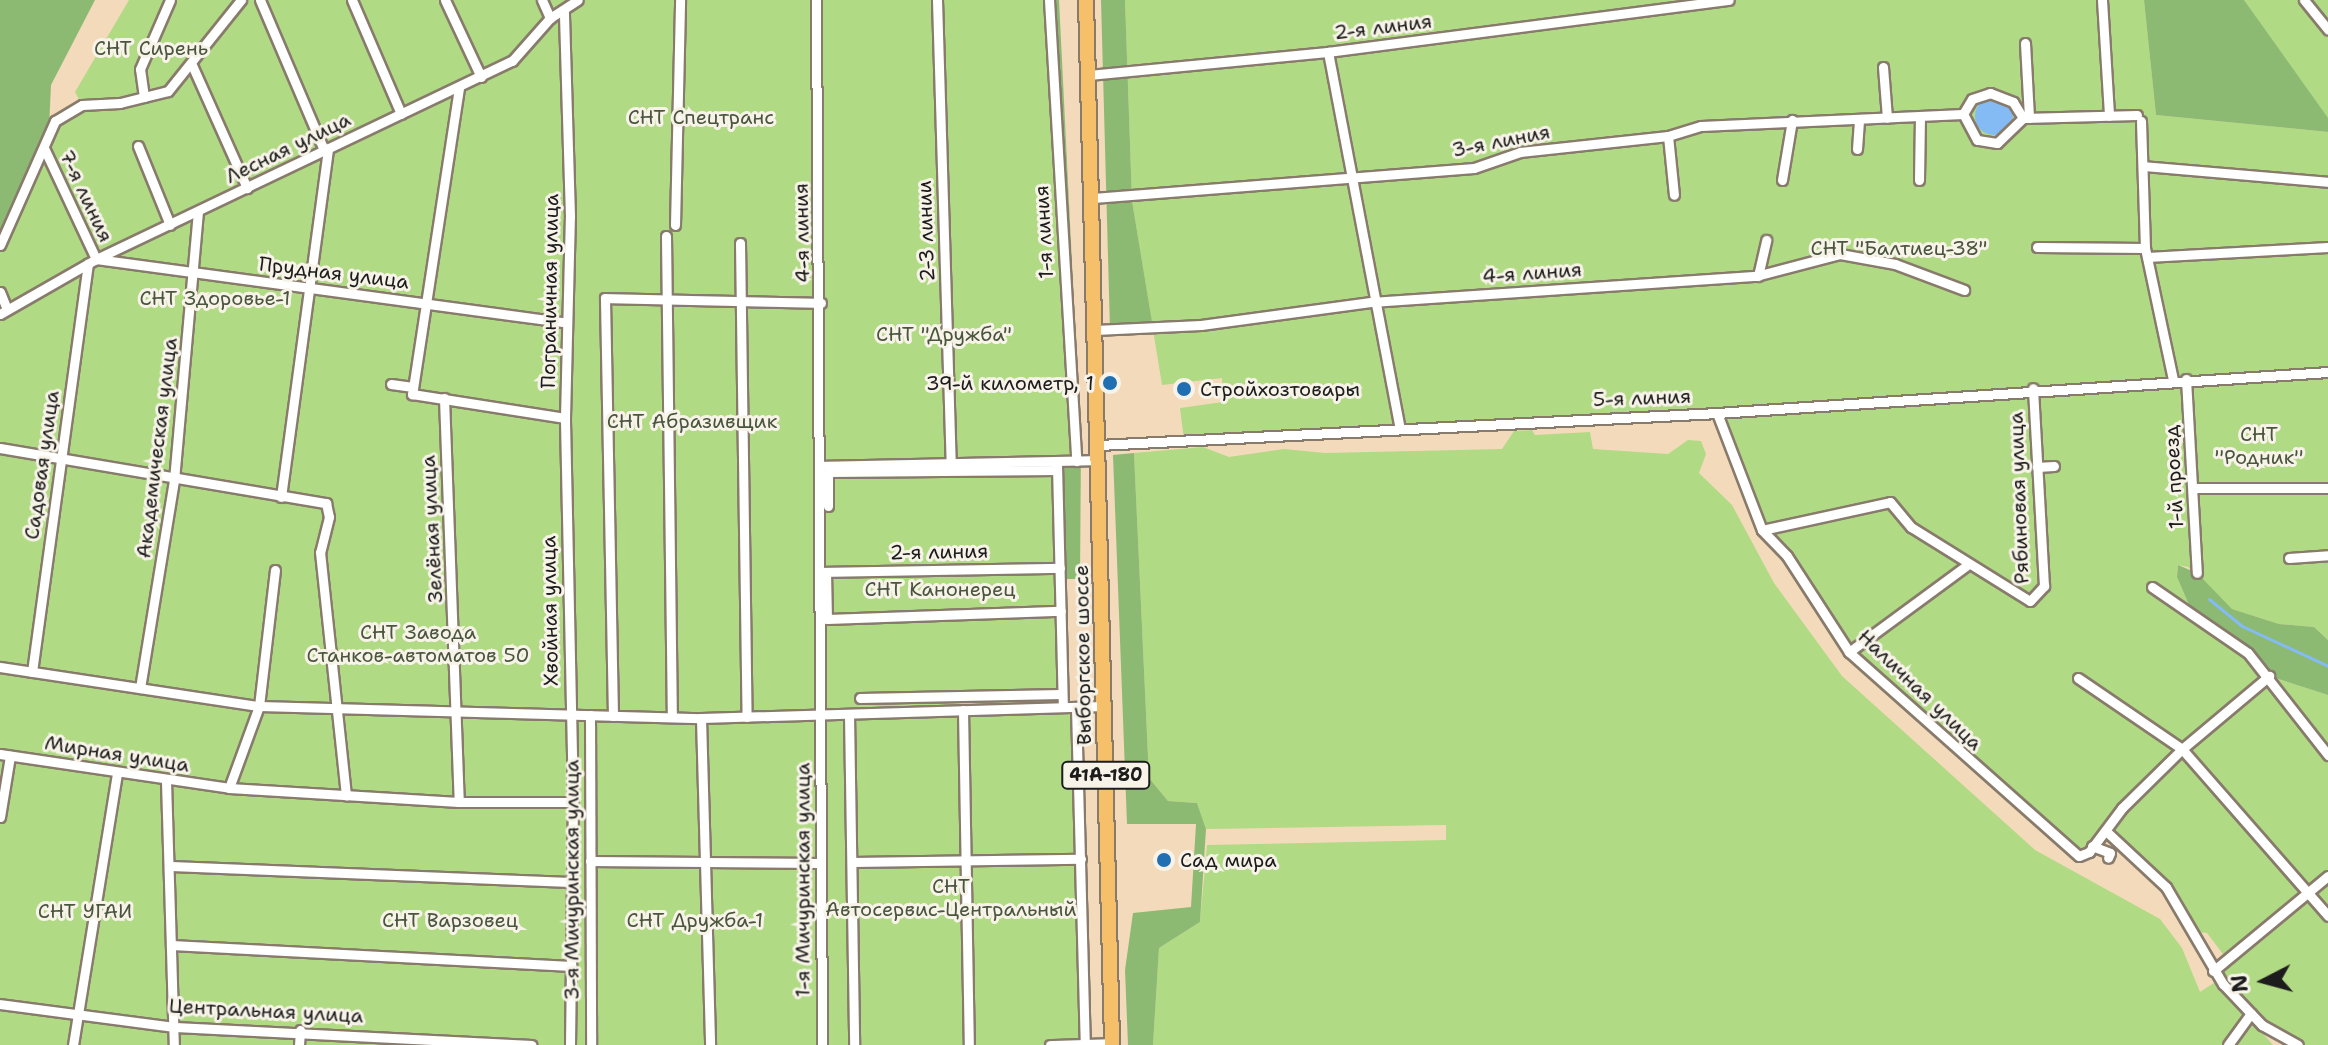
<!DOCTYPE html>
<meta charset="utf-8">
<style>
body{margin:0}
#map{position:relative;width:2328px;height:1045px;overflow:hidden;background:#f3dabb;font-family:"Shantell Sans",sans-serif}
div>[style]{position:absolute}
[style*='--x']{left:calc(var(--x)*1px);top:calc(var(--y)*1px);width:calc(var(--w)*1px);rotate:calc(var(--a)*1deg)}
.green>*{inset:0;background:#b1da85}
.forest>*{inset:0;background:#8cba72}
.water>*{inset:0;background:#84bbf4}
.round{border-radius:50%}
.stream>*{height:3px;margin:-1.5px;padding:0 1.5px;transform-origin:1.5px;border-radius:1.5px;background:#84bbf4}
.roads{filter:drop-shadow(2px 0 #887b6c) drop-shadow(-2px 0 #887b6c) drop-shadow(0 2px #887b6c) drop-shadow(0 -2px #887b6c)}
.minor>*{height:9px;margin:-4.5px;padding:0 4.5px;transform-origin:4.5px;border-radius:4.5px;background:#fff}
.primary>*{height:14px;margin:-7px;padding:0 7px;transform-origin:7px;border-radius:7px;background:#f6c06b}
.dots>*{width:22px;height:22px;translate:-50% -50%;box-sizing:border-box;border:4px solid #f7f3e8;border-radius:50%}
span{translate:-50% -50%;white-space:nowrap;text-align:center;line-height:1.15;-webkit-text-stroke:6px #f7f3e8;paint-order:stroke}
.shield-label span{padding:2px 6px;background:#f7f3e8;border:2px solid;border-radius:6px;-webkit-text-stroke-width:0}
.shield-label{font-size:18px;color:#1c1c1c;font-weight:700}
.street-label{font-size:20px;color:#1c1c1c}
.park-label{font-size:20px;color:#49553c}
.poi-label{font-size:20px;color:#1c1c1c}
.right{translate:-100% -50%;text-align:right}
.left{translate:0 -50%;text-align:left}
.north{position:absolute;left:2224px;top:941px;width:80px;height:80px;-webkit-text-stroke:6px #f7f3e8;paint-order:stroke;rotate:264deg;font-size:22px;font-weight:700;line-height:32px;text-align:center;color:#1c1c1c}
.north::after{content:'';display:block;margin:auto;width:28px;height:36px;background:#1c1c1c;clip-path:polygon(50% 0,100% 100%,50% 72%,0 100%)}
</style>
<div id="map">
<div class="green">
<div style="clip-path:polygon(129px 0,1049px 0,1075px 461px,1057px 462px,1062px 706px,1075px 707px,1085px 1045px,0 1045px,0 246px,47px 137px,82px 105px,75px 92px)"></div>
<div style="clip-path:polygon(1125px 0,2144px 0,2156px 115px,2328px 132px,2328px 640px,2314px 627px,2279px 624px,2232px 609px,2188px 567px,2178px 565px,2177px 577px,2195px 619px,2248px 653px,2269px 676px,2328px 695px,2328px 1045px,2298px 1045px,2262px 1025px,2218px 978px,2228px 967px,2226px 958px,2207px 933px,2196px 932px,2166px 887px,2105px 831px,2079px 856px,1849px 652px,1788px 554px,1762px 530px,1717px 413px,1184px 440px,1180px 408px,1223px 402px,1222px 378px,1162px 385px,1132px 201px)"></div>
<div style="clip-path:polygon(2244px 0,2328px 0,2328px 118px,2324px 118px)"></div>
<div style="clip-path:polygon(1532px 430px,1535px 435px,1590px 432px,1593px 449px,1668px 454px,1688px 440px,1701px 441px,1706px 454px,1699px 473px,1732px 505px,1774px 583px,1842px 676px,2035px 850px,2160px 919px,2182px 948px,2200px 992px,2217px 981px,2273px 1045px,1153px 1045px,1159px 948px,1200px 922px,1207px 845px,1446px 840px,1446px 825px,1206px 829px,1197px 803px,1168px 801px,1149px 778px,1134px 453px,1203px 447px,1229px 457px,1284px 449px,1325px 453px,1502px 449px,1514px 431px)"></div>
</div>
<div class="forest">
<div style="clip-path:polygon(0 0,95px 0,51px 85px,49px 128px,0 246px)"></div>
<div style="clip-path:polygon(1049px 0,1059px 0,1081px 445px,1080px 579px,1060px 579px,1056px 462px,1075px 461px)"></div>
<div style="clip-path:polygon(1101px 0,1125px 0,1132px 201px,1153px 328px,1110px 330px)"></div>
<div style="clip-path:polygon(2144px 0,2244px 0,2328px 118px,2328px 132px,2156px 115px)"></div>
<div style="clip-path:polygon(1134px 453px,1149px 778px,1168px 801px,1197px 803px,1206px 829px,1200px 922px,1159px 948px,1153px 1045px,1128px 1045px,1125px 970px,1133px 913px,1191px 907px,1196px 824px,1127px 824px,1113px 455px)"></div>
<div style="clip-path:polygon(2178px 565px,2197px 573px,2232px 609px,2279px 624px,2314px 627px,2328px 640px,2328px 695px,2269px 676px,2248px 653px,2195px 619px,2177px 577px)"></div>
</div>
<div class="water">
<div class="round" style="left:1975px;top:97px;width:38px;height:38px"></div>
</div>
<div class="stream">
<div style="--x:2209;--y:599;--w:43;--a:39.3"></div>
<div style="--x:2242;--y:626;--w:95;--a:24.9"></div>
</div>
<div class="roads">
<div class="minor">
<div style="--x:260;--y:0;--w:163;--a:66.9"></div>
<div style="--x:352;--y:0;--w:124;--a:66.7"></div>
<div style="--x:445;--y:0;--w:85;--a:64.9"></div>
<div style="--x:542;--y:0;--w:20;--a:66"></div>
<div style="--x:816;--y:0;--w:1045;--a:89.67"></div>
<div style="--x:937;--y:0;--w:461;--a:88.3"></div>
<div style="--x:1049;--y:0;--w:462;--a:86.6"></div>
<div style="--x:2102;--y:0;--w:116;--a:86.5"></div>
<div style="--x:2304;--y:0;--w:38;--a:51"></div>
<div style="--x:2025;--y:43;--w:75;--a:86.9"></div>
<div style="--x:1328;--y:52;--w:383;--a:79.2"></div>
<div style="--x:192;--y:65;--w:135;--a:65.9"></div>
<div style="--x:1883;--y:67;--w:51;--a:85.5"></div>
<div style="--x:1088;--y:75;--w:241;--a:-5.5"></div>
<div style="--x:1328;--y:52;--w:404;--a:-7.4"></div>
<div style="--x:459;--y:88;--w:310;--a:98.7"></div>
<div style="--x:412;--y:394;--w:155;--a:8.9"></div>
<div style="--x:565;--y:418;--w:201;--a:-88.6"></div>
<div style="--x:570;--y:217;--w:207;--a:-91.7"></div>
<div style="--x:1990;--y:93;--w:25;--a:21"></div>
<div style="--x:2013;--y:102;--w:19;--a:58"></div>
<div style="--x:2023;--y:118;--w:36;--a:136"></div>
<div style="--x:1997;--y:143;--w:20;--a:-171"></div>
<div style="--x:1977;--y:140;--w:30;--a:-118"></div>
<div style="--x:1963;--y:114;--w:17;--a:-59"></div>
<div style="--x:1972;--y:99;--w:19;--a:-18"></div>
<div style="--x:144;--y:97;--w:28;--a:-98"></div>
<div style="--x:140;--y:69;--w:75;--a:-66.5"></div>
<div style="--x:2023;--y:118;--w:114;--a:-1.5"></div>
<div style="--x:2141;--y:121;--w:127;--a:88.2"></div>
<div style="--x:2145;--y:248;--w:135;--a:78"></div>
<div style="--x:1668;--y:136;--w:59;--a:84.2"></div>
<div style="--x:138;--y:146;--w:85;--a:67.9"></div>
<div style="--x:44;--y:148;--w:123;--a:64.9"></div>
<div style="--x:96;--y:259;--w:475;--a:7.7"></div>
<div style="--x:1857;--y:149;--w:29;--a:-86"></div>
<div style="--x:2143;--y:166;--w:186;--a:4.9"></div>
<div style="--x:1782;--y:180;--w:61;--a:-80.5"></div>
<div style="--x:1919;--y:180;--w:64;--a:-89.1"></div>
<div style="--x:1093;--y:198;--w:382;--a:-4.5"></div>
<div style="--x:1474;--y:168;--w:49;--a:-19.2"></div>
<div style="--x:1520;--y:152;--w:149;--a:-6.2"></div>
<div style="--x:1668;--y:136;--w:34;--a:-17"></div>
<div style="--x:1701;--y:126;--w:262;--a:-2.6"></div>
<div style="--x:675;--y:225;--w:225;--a:-88.7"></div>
<div style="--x:666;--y:236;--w:481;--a:89.3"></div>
<div style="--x:740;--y:243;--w:474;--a:89.2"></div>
<div style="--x:0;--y:245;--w:136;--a:-66.1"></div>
<div style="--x:55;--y:121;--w:31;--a:-31"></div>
<div style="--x:82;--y:105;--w:38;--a:-3"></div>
<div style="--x:120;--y:103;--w:49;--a:-14"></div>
<div style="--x:168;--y:91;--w:117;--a:-51.3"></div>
<div style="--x:2037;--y:247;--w:108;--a:0.5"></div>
<div style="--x:2147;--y:257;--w:181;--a:-3.2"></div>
<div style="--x:1758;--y:276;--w:37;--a:-77"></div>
<div style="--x:0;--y:292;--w:18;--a:68"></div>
<div style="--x:0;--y:314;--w:111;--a:-29.8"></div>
<div style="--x:96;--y:259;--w:461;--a:-25.5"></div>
<div style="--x:512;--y:61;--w:57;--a:-48.5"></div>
<div style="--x:550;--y:18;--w:33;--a:-33"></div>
<div style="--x:1095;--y:330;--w:106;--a:-2.7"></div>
<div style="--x:1201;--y:325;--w:173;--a:-7.7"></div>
<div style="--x:1372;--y:302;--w:385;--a:-3.9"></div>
<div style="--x:1756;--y:276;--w:87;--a:-14.7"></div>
<div style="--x:1840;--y:254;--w:56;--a:10.3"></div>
<div style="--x:1895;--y:264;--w:74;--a:20.6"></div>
<div style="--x:2186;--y:379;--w:194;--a:86.8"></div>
<div style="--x:391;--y:384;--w:22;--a:8"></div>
<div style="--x:444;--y:398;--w:404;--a:87.9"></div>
<div style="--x:1717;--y:413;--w:125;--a:69"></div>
<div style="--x:1762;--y:530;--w:36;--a:46"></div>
<div style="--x:1787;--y:556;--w:114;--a:57.1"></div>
<div style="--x:1849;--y:652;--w:307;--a:41.6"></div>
<div style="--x:2079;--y:856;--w:11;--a:-22"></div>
<div style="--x:2089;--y:852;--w:55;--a:-53.1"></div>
<div style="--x:2122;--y:808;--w:84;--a:-44.5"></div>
<div style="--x:2182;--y:749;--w:114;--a:-40"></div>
<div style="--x:1099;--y:445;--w:619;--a:-2.96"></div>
<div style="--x:1717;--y:413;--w:612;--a:-3.84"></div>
<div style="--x:0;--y:448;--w:331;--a:9.6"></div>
<div style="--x:326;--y:503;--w:14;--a:78"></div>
<div style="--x:329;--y:517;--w:36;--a:104"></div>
<div style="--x:320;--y:552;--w:245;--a:83.9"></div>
<div style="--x:1057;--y:465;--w:242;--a:88.6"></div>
<div style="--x:820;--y:466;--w:278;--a:-1.2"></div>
<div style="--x:2037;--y:467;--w:17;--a:-3"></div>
<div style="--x:2193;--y:488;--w:135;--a:0"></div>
<div style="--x:281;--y:497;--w:352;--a:-82.3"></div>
<div style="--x:828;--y:506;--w:34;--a:-90"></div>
<div style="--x:828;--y:472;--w:229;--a:-0.5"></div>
<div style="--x:1762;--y:530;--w:131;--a:-12.3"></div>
<div style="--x:1890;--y:502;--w:33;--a:50"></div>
<div style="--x:1911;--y:527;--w:140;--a:31.9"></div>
<div style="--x:2030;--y:601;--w:21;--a:-47"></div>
<div style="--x:2044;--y:586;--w:198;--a:-93.2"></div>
<div style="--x:2289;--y:558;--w:39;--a:-4"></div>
<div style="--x:823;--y:572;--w:237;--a:-1"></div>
<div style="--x:826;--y:572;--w:47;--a:88.8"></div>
<div style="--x:827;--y:619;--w:234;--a:-2"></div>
<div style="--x:2152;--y:587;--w:116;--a:34.5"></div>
<div style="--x:2248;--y:653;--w:130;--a:51.9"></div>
<div style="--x:1849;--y:652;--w:145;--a:-36.3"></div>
<div style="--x:0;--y:667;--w:262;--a:8.6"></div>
<div style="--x:259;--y:706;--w:442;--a:1.6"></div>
<div style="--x:701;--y:718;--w:403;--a:-1.7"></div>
<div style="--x:32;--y:672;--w:412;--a:-82.2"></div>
<div style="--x:2078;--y:678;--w:126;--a:34.3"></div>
<div style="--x:2182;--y:749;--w:222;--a:48.8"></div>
<div style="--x:140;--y:688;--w:211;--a:-80.7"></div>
<div style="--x:174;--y:480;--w:269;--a:-84.9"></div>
<div style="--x:860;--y:698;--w:202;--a:-1.1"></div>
<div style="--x:1076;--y:707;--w:337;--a:88.5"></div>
<div style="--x:963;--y:710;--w:335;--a:89"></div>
<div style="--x:849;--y:714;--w:331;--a:89.1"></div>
<div style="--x:590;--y:715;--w:330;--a:89.8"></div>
<div style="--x:613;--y:716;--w:418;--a:-91.1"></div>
<div style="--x:605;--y:298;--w:216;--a:1.3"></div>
<div style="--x:701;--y:718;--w:327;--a:88.4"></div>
<div style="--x:0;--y:754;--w:232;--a:8.4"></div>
<div style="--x:229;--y:788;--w:230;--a:3.5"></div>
<div style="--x:459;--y:802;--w:114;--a:0"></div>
<div style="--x:573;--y:802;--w:384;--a:-91.2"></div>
<div style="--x:166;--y:781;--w:264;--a:88.3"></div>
<div style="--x:229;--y:788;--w:87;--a:-69.9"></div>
<div style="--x:259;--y:706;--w:137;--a:-83.3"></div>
<div style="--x:0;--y:817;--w:62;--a:-80.7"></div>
<div style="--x:2107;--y:832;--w:81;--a:43"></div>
<div style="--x:2166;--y:887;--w:113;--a:59.6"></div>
<div style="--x:2223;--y:984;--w:57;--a:46.4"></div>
<div style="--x:2262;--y:1025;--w:41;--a:29.1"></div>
<div style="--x:2092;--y:846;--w:19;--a:21"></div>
<div style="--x:2110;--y:853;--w:5;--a:112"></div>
<div style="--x:590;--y:861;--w:230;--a:0.5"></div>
<div style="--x:852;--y:862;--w:229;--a:-0.8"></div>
<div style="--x:169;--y:866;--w:403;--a:2.3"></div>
<div style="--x:171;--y:945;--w:401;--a:3"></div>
<div style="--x:2213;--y:971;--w:149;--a:-39.6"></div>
<div style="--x:0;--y:1004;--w:177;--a:7.5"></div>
<div style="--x:175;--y:1027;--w:357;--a:2.9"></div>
<div style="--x:73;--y:1045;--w:276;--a:-80.8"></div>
<div style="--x:299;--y:1045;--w:15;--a:-86"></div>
<div style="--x:570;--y:1045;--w:235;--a:-89.3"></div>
<div style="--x:1050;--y:1045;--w:62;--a:-1.8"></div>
<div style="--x:2228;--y:1045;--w:39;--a:-54"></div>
</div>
<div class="primary">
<div style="--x:1086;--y:0;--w:1045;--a:88.57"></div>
</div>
</div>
<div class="dots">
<div style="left:1110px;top:383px;background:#1f6fb2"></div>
<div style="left:1184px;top:389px;background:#1f6fb2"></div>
<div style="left:1164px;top:860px;background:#1f6fb2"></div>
</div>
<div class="shield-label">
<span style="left:1106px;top:775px">41А-180</span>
</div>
<div class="street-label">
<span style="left:1383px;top:27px;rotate:-7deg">2-я линия</span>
<span style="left:1501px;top:141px;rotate:-11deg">3-я линия</span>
<span style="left:288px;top:148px;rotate:-26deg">Лесная улица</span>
<span style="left:86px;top:196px;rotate:65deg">7-я линия</span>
<span style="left:926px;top:231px;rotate:-92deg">2-3 линии</span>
<span style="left:1044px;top:232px;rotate:-93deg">1-я линия</span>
<span style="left:802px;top:233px;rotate:-91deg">4-я линия</span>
<span style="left:334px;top:273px;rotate:7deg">Прудная улица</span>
<span style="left:1532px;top:273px;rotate:-4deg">4-я линия</span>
<span style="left:550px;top:291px;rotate:-89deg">Пограничная улица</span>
<span style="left:1642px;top:398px;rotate:-2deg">5-я линия</span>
<span style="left:157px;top:448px;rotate:-83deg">Академическая улица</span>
<span style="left:42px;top:465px;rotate:-82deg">Садовая улица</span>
<span style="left:2174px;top:477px;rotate:-93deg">1-й проезд</span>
<span style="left:2019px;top:498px;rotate:-92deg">Рябиновая улица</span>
<span style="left:432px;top:529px;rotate:-93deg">Зелёная улица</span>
<span style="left:939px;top:552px;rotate:-1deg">2-я линия</span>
<span style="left:550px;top:611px;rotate:-91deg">Хвойная улица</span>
<span style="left:1083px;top:655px;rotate:-91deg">Выборгское шоссе</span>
<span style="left:1920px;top:690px;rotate:44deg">Наличная улица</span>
<span style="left:117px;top:754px;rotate:9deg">Мирная улица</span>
<span style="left:572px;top:880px;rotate:-90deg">3-я Мичуринская улица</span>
<span style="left:803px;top:880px;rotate:-90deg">1-я Мичуринская улица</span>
<span style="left:266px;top:1011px;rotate:3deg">Центральная улица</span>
</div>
<div class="park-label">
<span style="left:151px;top:48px">СНТ Сирень</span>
<span style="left:701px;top:117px">СНТ Спецтранс</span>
<span style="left:1899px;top:248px">СНТ "Балтиец-38"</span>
<span style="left:215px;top:298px">СНТ Здоровье-1</span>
<span style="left:944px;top:334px">СНТ "Дружба"</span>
<span style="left:692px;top:421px">СНТ Абразивщик</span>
<span style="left:2259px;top:446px">СНТ<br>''Родник''</span>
<span style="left:940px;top:589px">СНТ Канонерец</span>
<span style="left:418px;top:644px">СНТ Завода<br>Станков-автоматов 50</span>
<span style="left:951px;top:898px">СНТ<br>Автосервис-Центральный</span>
<span style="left:85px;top:911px">СНТ УГАИ</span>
<span style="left:450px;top:920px">СНТ Варзовец</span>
<span style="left:695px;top:920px">СНТ Дружба-1</span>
</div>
<div class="poi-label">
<span class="right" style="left:1094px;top:383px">39-й километр, 1</span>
<span class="left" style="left:1200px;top:389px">Стройхозтовары</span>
<span class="left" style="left:1180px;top:860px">Сад мира</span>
</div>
<div class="north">N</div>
</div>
